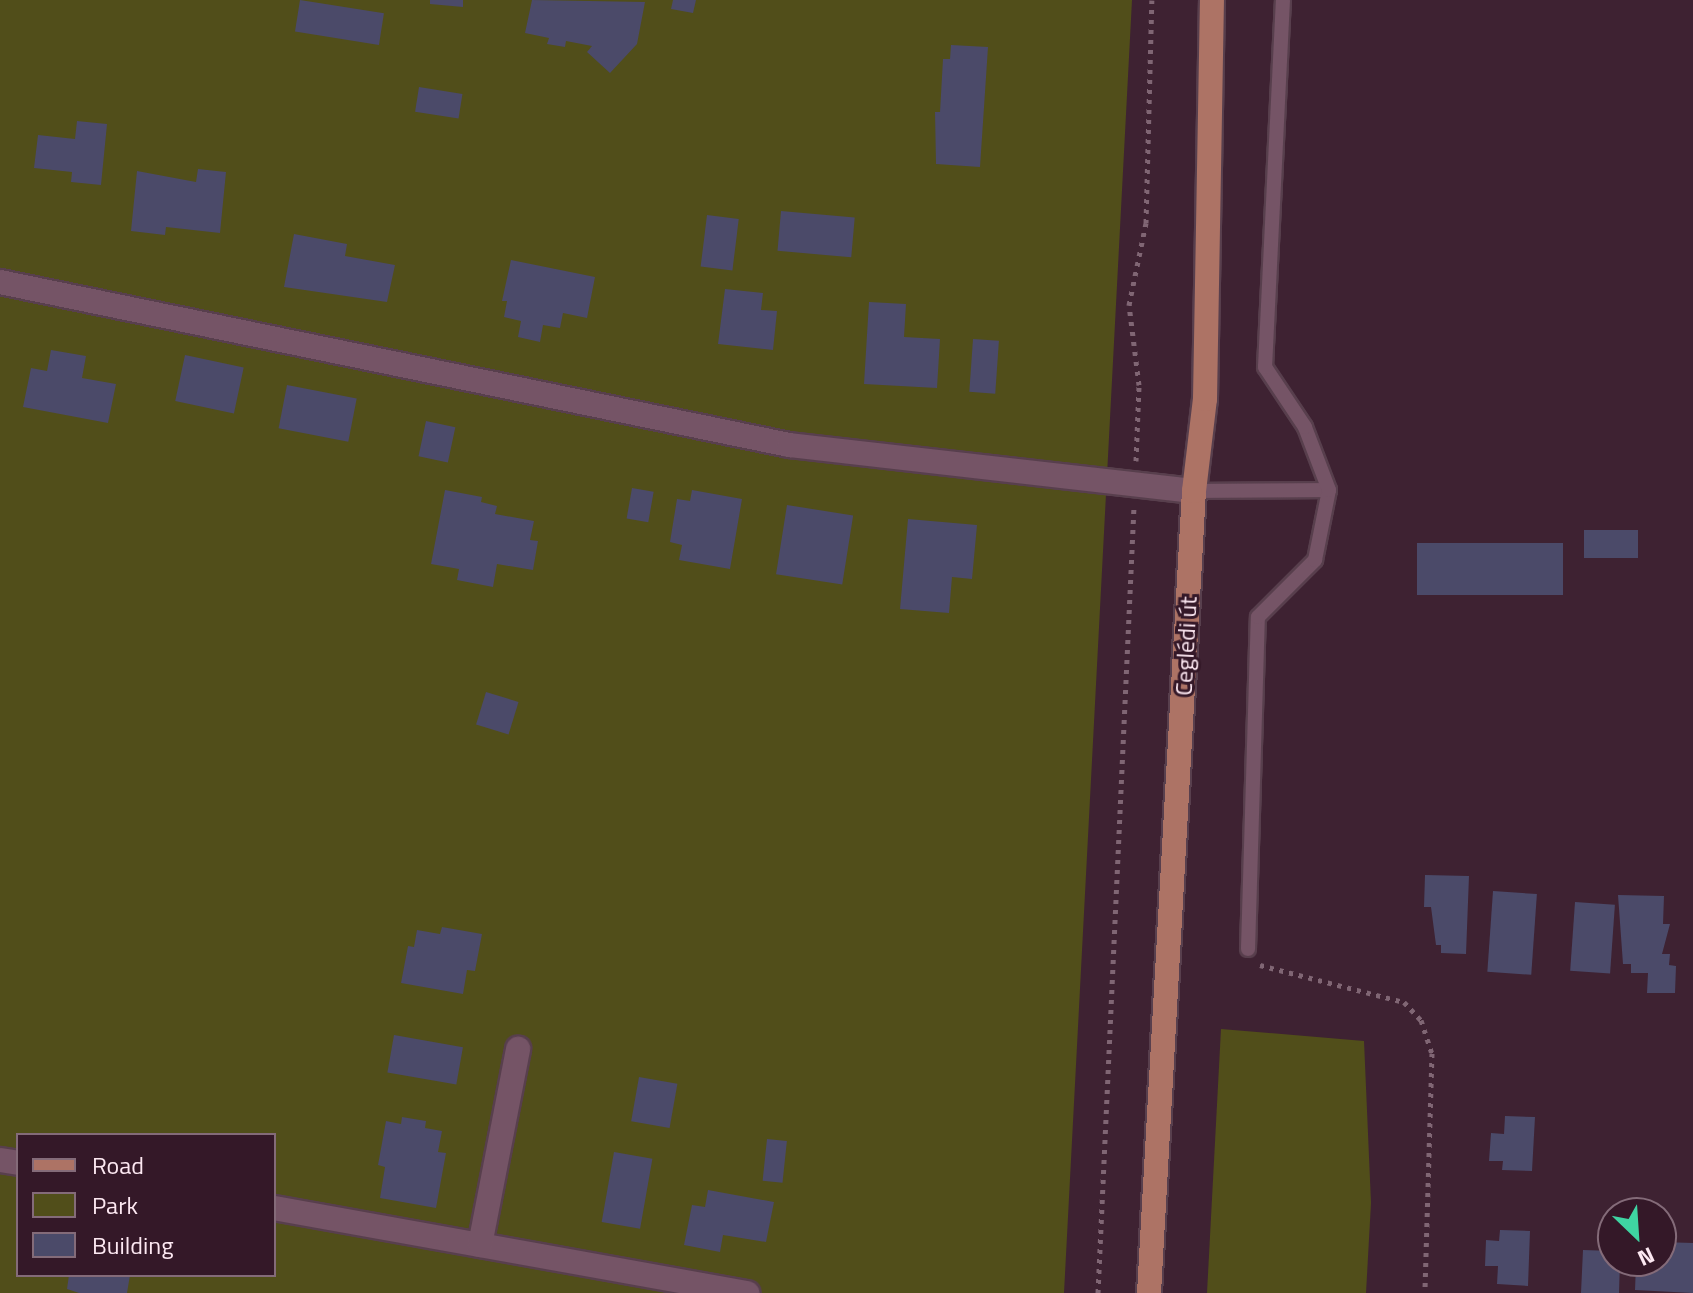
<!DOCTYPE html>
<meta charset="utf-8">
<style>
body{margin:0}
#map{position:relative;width:1693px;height:1293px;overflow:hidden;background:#3e2232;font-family:"Titillium Web",sans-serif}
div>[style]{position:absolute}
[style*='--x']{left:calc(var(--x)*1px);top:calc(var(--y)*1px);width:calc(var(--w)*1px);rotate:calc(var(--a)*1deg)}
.green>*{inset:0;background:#514e1a}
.building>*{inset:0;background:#4b4a69;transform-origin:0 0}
.path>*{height:5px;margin-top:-2.5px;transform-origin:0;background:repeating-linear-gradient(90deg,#806674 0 4px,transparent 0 10px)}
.roads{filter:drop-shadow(2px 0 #583f4d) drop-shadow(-2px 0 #583f4d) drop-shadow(0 2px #583f4d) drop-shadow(0 -2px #583f4d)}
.service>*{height:14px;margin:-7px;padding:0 7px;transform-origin:7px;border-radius:7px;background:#755466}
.minor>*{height:24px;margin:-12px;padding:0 12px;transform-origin:12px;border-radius:12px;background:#755466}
.primary>*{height:24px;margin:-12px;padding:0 12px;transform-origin:12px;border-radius:12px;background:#ad7365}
span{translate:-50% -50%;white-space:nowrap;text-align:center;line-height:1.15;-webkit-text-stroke:6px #341828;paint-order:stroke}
.street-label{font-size:24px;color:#fde8f2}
.legend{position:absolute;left:16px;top:1133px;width:260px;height:144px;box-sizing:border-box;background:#341828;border:2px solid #846b79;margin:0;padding:10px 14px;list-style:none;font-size:24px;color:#fde8f2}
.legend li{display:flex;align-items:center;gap:16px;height:40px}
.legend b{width:40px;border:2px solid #846b79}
.north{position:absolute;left:1597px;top:1197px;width:80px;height:80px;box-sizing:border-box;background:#341828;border:2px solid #846b79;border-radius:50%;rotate:155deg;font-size:22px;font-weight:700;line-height:32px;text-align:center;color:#fde8f2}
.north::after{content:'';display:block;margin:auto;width:28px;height:36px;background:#3fd4a2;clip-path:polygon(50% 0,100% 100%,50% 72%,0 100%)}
</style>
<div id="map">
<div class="green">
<div style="clip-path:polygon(evenodd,0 0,1132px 0,1064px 1293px,0 1293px,0 0,18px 1135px,274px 1135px,274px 1275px,18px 1275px,18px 1135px)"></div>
<div style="clip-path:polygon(1221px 1029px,1364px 1041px,1371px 1203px,1366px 1293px,1207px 1293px)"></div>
</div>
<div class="building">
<div style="left:300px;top:0;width:85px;height:32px;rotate:9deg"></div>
<div style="clip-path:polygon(430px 0,463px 0,463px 7px,430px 4px)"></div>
<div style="clip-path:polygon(532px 0,645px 2px,637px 44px,610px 73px,587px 52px,592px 46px,566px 41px,565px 47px,547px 44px,549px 38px,525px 33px)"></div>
<div style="clip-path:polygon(673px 0,696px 0,693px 13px,671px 9px)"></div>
<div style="clip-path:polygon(951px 45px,988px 47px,980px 167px,936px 164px,935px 112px,940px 112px,943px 59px,950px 59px)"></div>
<div style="left:419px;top:87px;width:44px;height:25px;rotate:9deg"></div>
<div style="clip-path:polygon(77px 121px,107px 124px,101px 185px,71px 182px,72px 172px,34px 168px,38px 135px,75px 139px)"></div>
<div style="clip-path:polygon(198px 169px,226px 172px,220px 233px,166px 227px,165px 235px,131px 231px,137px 171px,196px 182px)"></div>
<div style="left:781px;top:211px;width:74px;height:40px;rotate:5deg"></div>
<div style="left:707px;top:215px;width:32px;height:52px;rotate:7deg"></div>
<div style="clip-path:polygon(294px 234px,347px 244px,345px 256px,395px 265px,387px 302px,284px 287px)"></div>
<div style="clip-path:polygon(511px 260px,595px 277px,587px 318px,563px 313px,560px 328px,543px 325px,540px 342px,518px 337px,521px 321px,504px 317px,507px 301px,502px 301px)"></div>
<div style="clip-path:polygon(725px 289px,763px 293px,761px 310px,777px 311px,773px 350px,718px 344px)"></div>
<div style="clip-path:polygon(869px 302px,906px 304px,904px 337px,940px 339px,937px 388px,864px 384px)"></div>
<div style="left:973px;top:339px;width:26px;height:53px;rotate:4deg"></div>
<div style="clip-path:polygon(51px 350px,86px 356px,82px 378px,116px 384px,108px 423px,23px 407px,31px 368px,47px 371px)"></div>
<div style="left:185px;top:355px;width:60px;height:47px;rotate:12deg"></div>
<div style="left:287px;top:385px;width:71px;height:44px;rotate:11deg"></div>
<div style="left:426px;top:421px;width:30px;height:36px;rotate:12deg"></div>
<div style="left:632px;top:488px;width:22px;height:31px;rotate:10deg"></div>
<div style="clip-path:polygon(445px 490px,482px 497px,481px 502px,497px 506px,495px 514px,534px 521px,530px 540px,538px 541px,533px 570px,497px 564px,493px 587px,457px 580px,459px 569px,431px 564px)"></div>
<div style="clip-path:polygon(692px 490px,742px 499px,730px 569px,679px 560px,682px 545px,670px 542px,677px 499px,690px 501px)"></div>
<div style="left:787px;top:505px;width:67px;height:70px;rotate:9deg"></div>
<div style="clip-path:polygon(908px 519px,977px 525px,972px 579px,952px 577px,949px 613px,900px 609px)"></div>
<div style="left:1638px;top:530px;width:28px;height:54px;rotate:90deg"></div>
<div style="left:1417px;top:543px;width:146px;height:52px"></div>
<div style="left:486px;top:692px;width:34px;height:34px;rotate:17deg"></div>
<div style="clip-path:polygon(1425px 875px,1469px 876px,1466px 954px,1441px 953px,1441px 945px,1436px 945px,1431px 907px,1424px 907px)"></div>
<div style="left:1493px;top:891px;width:44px;height:81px;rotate:4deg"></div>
<div style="clip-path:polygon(1618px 895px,1664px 896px,1663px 924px,1670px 924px,1662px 954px,1670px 954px,1669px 965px,1676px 966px,1675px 993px,1647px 993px,1648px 973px,1631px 973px,1631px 964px,1623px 964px)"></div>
<div style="left:1575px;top:902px;width:40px;height:69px;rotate:4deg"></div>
<div style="clip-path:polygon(442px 927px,482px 934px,475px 971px,467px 970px,463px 994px,401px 983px,408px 946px,414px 947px,417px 930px,440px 934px)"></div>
<div style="left:394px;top:1035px;width:70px;height:38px;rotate:10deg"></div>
<div style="left:639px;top:1077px;width:39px;height:45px;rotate:10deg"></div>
<div style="clip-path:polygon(1505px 1116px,1535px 1117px,1532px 1171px,1502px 1170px,1503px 1161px,1489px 1161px,1491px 1133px,1504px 1134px)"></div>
<div style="clip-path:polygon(402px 1117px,426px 1121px,425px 1128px,442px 1131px,438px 1152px,446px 1153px,436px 1208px,380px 1198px,385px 1167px,378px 1165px,386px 1121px,401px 1124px)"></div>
<div style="left:767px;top:1139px;width:20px;height:42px;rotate:6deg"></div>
<div style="left:614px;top:1152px;width:39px;height:71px;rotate:10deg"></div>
<div style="clip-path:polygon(708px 1190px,774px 1202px,766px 1242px,723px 1235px,720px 1252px,684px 1245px,692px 1205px,705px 1207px)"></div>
<div style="clip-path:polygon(1500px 1230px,1530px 1231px,1528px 1286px,1497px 1284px,1498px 1266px,1485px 1266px,1486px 1240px,1499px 1241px)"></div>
<div style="clip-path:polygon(1661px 1242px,1693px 1243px,1693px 1293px,1635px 1290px,1636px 1264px,1661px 1261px)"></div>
<div style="clip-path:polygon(1583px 1250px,1613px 1251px,1613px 1261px,1620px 1261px,1619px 1293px,1581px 1293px)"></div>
<div style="clip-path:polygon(69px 1275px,130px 1275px,127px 1293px,79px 1293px,67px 1289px)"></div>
</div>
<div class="path">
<div style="--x:1136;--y:461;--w:76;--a:-87.7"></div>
<div style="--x:1139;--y:385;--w:81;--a:-97.1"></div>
<div style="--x:1129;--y:305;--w:84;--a:-78.3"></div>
<div style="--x:1146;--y:223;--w:223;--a:-88.5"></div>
<div style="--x:1260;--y:965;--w:149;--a:14.4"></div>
<div style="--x:1404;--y:1002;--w:25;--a:47"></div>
<div style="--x:1421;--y:1020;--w:35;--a:72"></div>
<div style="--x:1432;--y:1053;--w:240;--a:91.7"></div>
<div style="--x:1098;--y:1293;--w:787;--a:-87.38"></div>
</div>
<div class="roads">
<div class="service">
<div style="--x:1194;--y:491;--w:135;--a:-0.4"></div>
<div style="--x:1248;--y:949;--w:332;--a:-88.3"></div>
<div style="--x:1258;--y:617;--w:81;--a:-45"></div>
<div style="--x:1315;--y:560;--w:71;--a:-78.7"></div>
<div style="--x:1329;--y:490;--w:67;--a:-110.9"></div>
<div style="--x:1305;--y:427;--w:72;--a:-123.7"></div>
<div style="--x:1265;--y:367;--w:367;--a:-87.2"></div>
</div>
<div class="minor">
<div style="--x:0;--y:282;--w:806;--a:11.67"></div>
<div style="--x:789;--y:445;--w:408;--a:6.5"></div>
<div style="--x:0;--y:1160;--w:18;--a:9"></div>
<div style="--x:274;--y:1208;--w:481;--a:10.2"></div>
<div style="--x:480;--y:1245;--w:200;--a:-79"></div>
</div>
<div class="primary">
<div style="--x:1149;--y:1293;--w:803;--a:-86.79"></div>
<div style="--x:1194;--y:491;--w:93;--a:-83.2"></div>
<div style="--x:1205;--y:399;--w:399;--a:-89"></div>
</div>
</div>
<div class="street-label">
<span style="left:1186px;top:646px;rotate:-87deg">Ceglédi út</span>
</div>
<ul class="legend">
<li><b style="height:10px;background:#ad7365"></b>Road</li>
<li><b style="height:22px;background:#514e1a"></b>Park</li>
<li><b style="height:22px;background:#4b4a69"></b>Building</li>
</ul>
<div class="north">N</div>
</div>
